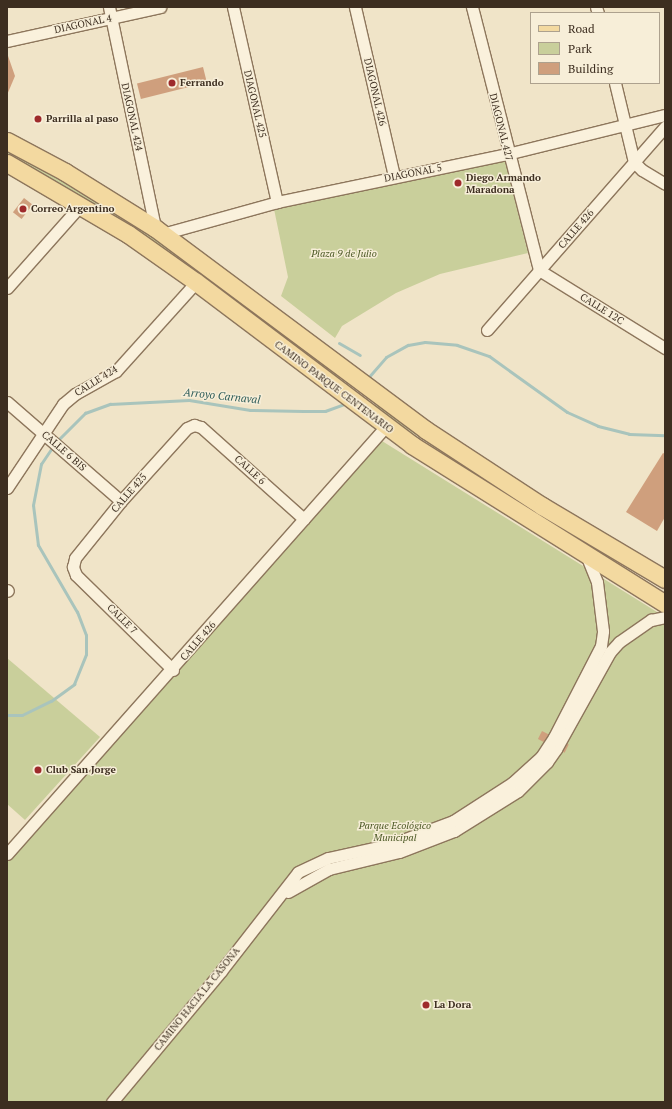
<!DOCTYPE html>
<meta charset="utf-8">
<style>
body{margin:0}
#map{position:relative;width:672px;height:1109px;overflow:hidden;background:#f0e4c8;font-family:"PT Serif",serif}
div>[style]{position:absolute}
[style*='--x']{left:calc(var(--x)*1px);top:calc(var(--y)*1px);width:calc(var(--w)*1px);rotate:calc(var(--a)*1deg)}
.green>*{inset:0;background:#c9cf9b}
.stream>*{height:3px;margin:-1.5px;padding:0 1.5px;transform-origin:1.5px;border-radius:1.5px;background:#a9c4bc}
.building>*{inset:0;background:#cf9f7d;transform-origin:0 0}
.roads{filter:drop-shadow(1px 0 #8d765c) drop-shadow(-1px 0 #8d765c) drop-shadow(0 1px #8d765c) drop-shadow(0 -1px #8d765c)}
.minor>*{height:11px;margin:-5.5px;padding:0 5.5px;transform-origin:5.5px;border-radius:5.5px;background:#faf1dc}
.primary>*{height:17px;margin:-8.5px;padding:0 8.5px;transform-origin:8.5px;border-radius:8.5px;background:#f3d9a0}
.dots>*{width:11px;height:11px;translate:-50% -50%;box-sizing:border-box;border:2px solid #f7eed8;border-radius:50%}
span{translate:-50% -50%;white-space:nowrap;text-align:center;line-height:1.15;-webkit-text-stroke:3px #f7eed8;paint-order:stroke}
.street-label{font-size:10px;color:#3d2e20}
.poi-label{font-size:10px;color:#3d2e20;font-weight:700}
.left{translate:0 -50%;text-align:left}
.park-label{font-size:10px;color:#4d5a26;font-style:italic}
.water-label{font-size:11px;color:#2f5d5a;font-style:italic}
.frame{position:absolute;inset:0;border:8px solid #3d2e20;pointer-events:none}
.legend{position:absolute;left:530px;top:12px;width:130px;height:72px;box-sizing:border-box;background:#f7eed8;border:1px solid #ada18e;margin:0;padding:5px 7px;list-style:none;font-size:12px;color:#3d2e20}
.legend li{display:flex;align-items:center;gap:8px;height:20px}
.legend b{width:20px;border:1px solid #ada18e}
</style>
<div id="map">
<div class="green">
<div style="clip-path:polygon(7px 148px,146px 228px,340px 376px,336px 379px,51px 181px,7px 154px)"></div>
<div style="clip-path:polygon(504px 157px,528px 253px,440px 274px,396px 293px,342px 326px,335px 338px,281px 296px,288px 277px,274px 209px)"></div>
<div style="clip-path:polygon(378px 405px,665px 585px,665px 590px,436px 449px,374px 406px)"></div>
<div style="clip-path:polygon(382px 441px,665px 617px,665px 1102px,7px 1102px,7px 861px)"></div>
<div style="clip-path:polygon(7px 658px,100px 737px,25px 820px,7px 804px)"></div>
</div>
<div class="stream">
<div style="--x:339;--y:343;--w:24;--a:30"></div>
<div style="--x:367;--y:379;--w:29;--a:-49"></div>
<div style="--x:386;--y:357;--w:25;--a:-29"></div>
<div style="--x:408;--y:345;--w:17;--a:-10"></div>
<div style="--x:425;--y:342;--w:32;--a:5"></div>
<div style="--x:457;--y:345;--w:34;--a:19"></div>
<div style="--x:489;--y:356;--w:96;--a:35.7"></div>
<div style="--x:567;--y:412;--w:34;--a:24"></div>
<div style="--x:598;--y:426;--w:32;--a:14"></div>
<div style="--x:629;--y:434;--w:36;--a:2"></div>
<div style="--x:57;--y:441;--w:40;--a:-45"></div>
<div style="--x:85;--y:413;--w:27;--a:-20"></div>
<div style="--x:110;--y:404;--w:79;--a:-2.9"></div>
<div style="--x:189;--y:400;--w:62;--a:9.3"></div>
<div style="--x:250;--y:410;--w:53;--a:1.1"></div>
<div style="--x:303;--y:411;--w:22;--a:0"></div>
<div style="--x:325;--y:411;--w:23;--a:-20"></div>
<div style="--x:7;--y:715;--w:15;--a:0"></div>
<div style="--x:22;--y:715;--w:32;--a:-26"></div>
<div style="--x:51;--y:701;--w:29;--a:-36"></div>
<div style="--x:74;--y:684;--w:32;--a:-68"></div>
<div style="--x:86;--y:654;--w:19;--a:-90"></div>
<div style="--x:86;--y:635;--w:25;--a:-111"></div>
<div style="--x:77;--y:612;--w:78;--a:-120.2"></div>
<div style="--x:38;--y:545;--w:40;--a:-97.1"></div>
<div style="--x:33;--y:505;--w:42;--a:-79"></div>
<div style="--x:41;--y:464;--w:22;--a:-56"></div>
</div>
<div class="building">
<div style="clip-path:polygon(7px 53px,15px 76px,7px 95px)"></div>
<div style="left:203px;top:67px;width:16px;height:68px;rotate:76deg"></div>
<div style="left:24px;top:198px;width:11px;height:18px;rotate:38deg"></div>
<div style="clip-path:polygon(663px 453px,665px 454px,665px 517px,657px 531px,626px 512px)"></div>
<div style="left:542px;top:731px;width:30px;height:9px;rotate:27deg"></div>
</div>
<div class="roads">
<div class="minor">
<div style="--x:109;--y:7;--w:226;--a:78.2"></div>
<div style="--x:233;--y:7;--w:200;--a:77.3"></div>
<div style="--x:355;--y:7;--w:173;--a:77"></div>
<div style="--x:472;--y:7;--w:271;--a:75.7"></div>
<div style="--x:539;--y:270;--w:148;--a:31.8"></div>
<div style="--x:596;--y:7;--w:6;--a:72"></div>
<div style="--x:7;--y:41;--w:157;--a:-12.5"></div>
<div style="--x:615;--y:83;--w:81;--a:76.5"></div>
<div style="--x:634;--y:162;--w:11;--a:45"></div>
<div style="--x:642;--y:170;--w:27;--a:31"></div>
<div style="--x:162;--y:234;--w:119;--a:-15.5"></div>
<div style="--x:277;--y:202;--w:235;--a:-11.8"></div>
<div style="--x:507;--y:154;--w:163;--a:-13.9"></div>
<div style="--x:7;--y:288;--w:108;--a:-48.4"></div>
<div style="--x:487;--y:330;--w:270;--a:-48.8"></div>
<div style="--x:7;--y:402;--w:151;--a:41"></div>
<div style="--x:7;--y:488;--w:101;--a:-56.3"></div>
<div style="--x:63;--y:404;--w:16;--a:-40"></div>
<div style="--x:75;--y:394;--w:47;--a:-29.3"></div>
<div style="--x:116;--y:371;--w:120;--a:-48"></div>
<div style="--x:7;--y:590;--w:1;--a:45"></div>
<div style="--x:173;--y:670;--w:136;--a:-135.6"></div>
<div style="--x:76;--y:575;--w:9;--a:-111"></div>
<div style="--x:73;--y:567;--w:9;--a:-77"></div>
<div style="--x:75;--y:558;--w:73;--a:-51.1"></div>
<div style="--x:121;--y:501;--w:98;--a:-47.9"></div>
<div style="--x:187;--y:428;--w:8;--a:-23"></div>
<div style="--x:194;--y:425;--w:7;--a:16"></div>
<div style="--x:201;--y:427;--w:138;--a:41.8"></div>
<div style="--x:7;--y:854;--w:572;--a:-48.47"></div>
<div style="--x:288;--y:892;--w:47;--a:-29.3"></div>
<div style="--x:329;--y:869;--w:72;--a:-13.7"></div>
<div style="--x:399;--y:852;--w:59;--a:-20.9"></div>
<div style="--x:454;--y:831;--w:75;--a:-32"></div>
<div style="--x:518;--y:791;--w:41;--a:-45"></div>
<div style="--x:547;--y:762;--w:16;--a:-55"></div>
<div style="--x:556;--y:749;--w:111;--a:-60.9"></div>
<div style="--x:610;--y:652;--w:13;--a:-48"></div>
<div style="--x:619;--y:642;--w:39;--a:-35"></div>
<div style="--x:651;--y:620;--w:14;--a:-12"></div>
<div style="--x:112;--y:1102;--w:170;--a:-50.2"></div>
<div style="--x:221;--y:971;--w:125;--a:-52.1"></div>
<div style="--x:298;--y:872;--w:33;--a:-25"></div>
<div style="--x:328;--y:858;--w:66;--a:-12.3"></div>
<div style="--x:392;--y:844;--w:65;--a:-20.7"></div>
<div style="--x:453;--y:821;--w:70;--a:-32.8"></div>
<div style="--x:512;--y:783;--w:39;--a:-42"></div>
<div style="--x:541;--y:757;--w:24;--a:-57"></div>
<div style="--x:554;--y:737;--w:102;--a:-62.7"></div>
<div style="--x:601;--y:646;--w:15;--a:-82"></div>
<div style="--x:603;--y:631;--w:49;--a:-97"></div>
<div style="--x:597;--y:582;--w:27;--a:-112"></div>
</div>
<div class="primary">
<div style="--x:7;--y:141;--w:66;--a:28.1"></div>
<div style="--x:65;--y:172;--w:106;--a:31.9"></div>
<div style="--x:155;--y:228;--w:338;--a:36.7"></div>
<div style="--x:426;--y:430;--w:139;--a:33.2"></div>
<div style="--x:542;--y:506;--w:143;--a:30.7"></div>
<div style="--x:7;--y:163;--w:140;--a:30.4"></div>
<div style="--x:128;--y:234;--w:83;--a:35.2"></div>
<div style="--x:196;--y:282;--w:271;--a:37"></div>
<div style="--x:412;--y:445;--w:299;--a:32.1"></div>
</div>
</div>
<div class="dots">
<div style="left:172px;top:83px;background:#9e2a2b"></div>
<div style="left:38px;top:119px;background:#9e2a2b"></div>
<div style="left:458px;top:183px;background:#9e2a2b"></div>
<div style="left:23px;top:209px;background:#9e2a2b"></div>
<div style="left:38px;top:770px;background:#9e2a2b"></div>
<div style="left:426px;top:1005px;background:#9e2a2b"></div>
</div>
<div class="street-label">
<span style="left:83px;top:24px;rotate:-12deg">DIAGONAL 4</span>
<span style="left:375px;top:92px;rotate:77deg">DIAGONAL 426</span>
<span style="left:255px;top:104px;rotate:77deg">DIAGONAL 425</span>
<span style="left:132px;top:117px;rotate:78deg">DIAGONAL 424</span>
<span style="left:501px;top:127px;rotate:76deg">DIAGONAL 427</span>
<span style="left:413px;top:173px;rotate:-11deg">DIAGONAL 5</span>
<span style="left:576px;top:229px;rotate:-49deg">CALLE 426</span>
<span style="left:602px;top:309px;rotate:32deg">CALLE 12C</span>
<span style="left:96px;top:381px;rotate:-32deg">CALLE 424</span>
<span style="left:334px;top:387px;rotate:37deg">CAMINO PARQUE CENTENARIO</span>
<span style="left:64px;top:451px;rotate:41deg">CALLE 6 BIS</span>
<span style="left:250px;top:470px;rotate:42deg">CALLE 6</span>
<span style="left:129px;top:493px;rotate:-49deg">CALLE 425</span>
<span style="left:122px;top:619px;rotate:45deg">CALLE 7</span>
<span style="left:198px;top:641px;rotate:-49deg">CALLE 426</span>
<span style="left:197px;top:999px;rotate:-51deg">CAMINO HACIA LA CASONA</span>
</div>
<div class="poi-label">
<span class="left" style="left:180px;top:83px">Ferrando</span>
<span class="left" style="left:46px;top:119px">Parrilla al paso</span>
<span class="left" style="left:466px;top:183px">Diego Armando<br>Maradona</span>
<span class="left" style="left:31px;top:209px">Correo Argentino</span>
<span class="left" style="left:46px;top:770px">Club San Jorge</span>
<span class="left" style="left:434px;top:1005px">La Dora</span>
</div>
<div class="park-label">
<span style="left:344px;top:254px">Plaza 9 de Julio</span>
<span style="left:395px;top:831px">Parque Ecológico<br>Municipal</span>
</div>
<div class="water-label">
<span style="left:222px;top:396px;rotate:6deg">Arroyo Carnaval</span>
</div>
<div class="frame"></div>
<ul class="legend">
<li><b style="height:5px;background:#f3d9a0"></b>Road</li>
<li><b style="height:11px;background:#c9cf9b"></b>Park</li>
<li><b style="height:11px;background:#cf9f7d"></b>Building</li>
</ul>
</div>
